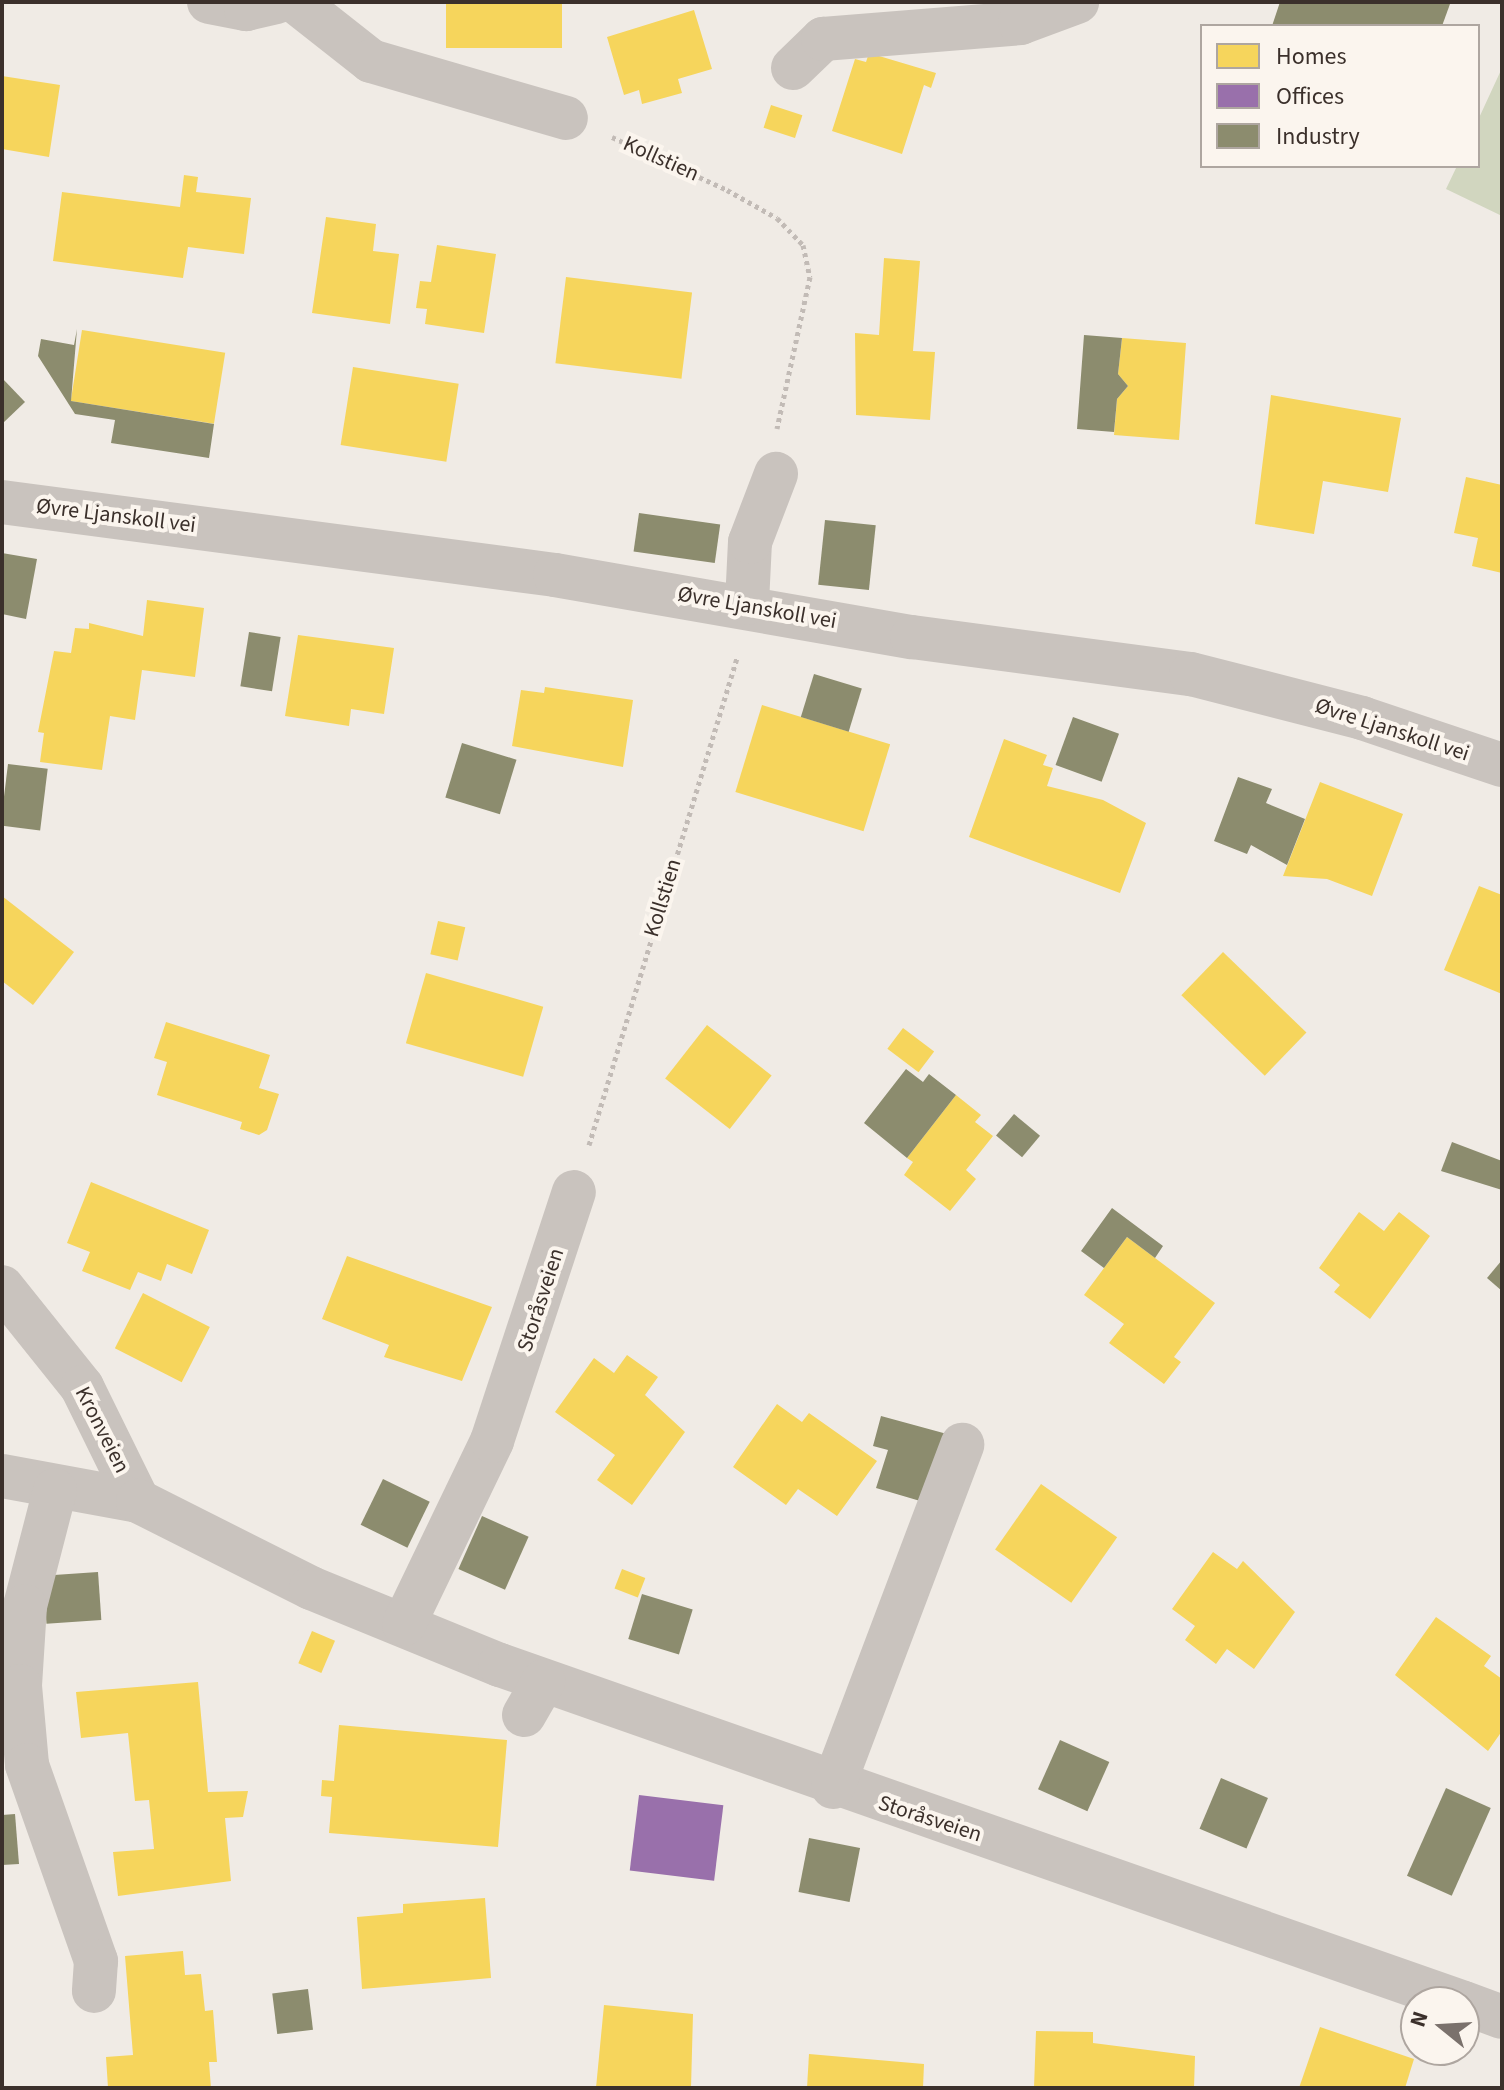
<!DOCTYPE html>
<meta charset="utf-8">
<style>
body{margin:0}
#map{position:relative;width:1504px;height:2090px;overflow:hidden;background:#f0ebe5;font-family:"Source Sans 3",sans-serif}
div>[style]{position:absolute}
[style*='--x']{left:calc(var(--x)*1px);top:calc(var(--y)*1px);width:calc(var(--w)*1px);rotate:calc(var(--a)*1deg)}
.green>*{inset:0;background:#d1d6bf}
.homes>*{inset:0;background:#f6d55c;transform-origin:0 0}
.offices>*{inset:0;background:#9970ab;transform-origin:0 0}
.industry>*{inset:0;background:#8c8c6e;transform-origin:0 0}
.path>*{height:5px;margin-top:-2.5px;transform-origin:0;background:repeating-linear-gradient(90deg,#c2bbb6 0 4px,transparent 0 8px)}
.minor>*{height:44px;margin:-22px;padding:0 22px;transform-origin:22px;border-radius:22px;background:#c9c3be}
span{translate:-50% -50%;white-space:nowrap;text-align:center;line-height:1.15;-webkit-text-stroke:8px #fbf5ee;paint-order:stroke}
.street-label{font-size:22px;color:#3b302b}
.frame{position:absolute;inset:0;border:4px solid #3b302b;pointer-events:none}
.legend{position:absolute;left:1200px;top:24px;width:280px;height:144px;box-sizing:border-box;background:#fbf5ee;border:2px solid #aea6a0;margin:0;padding:10px 14px;list-style:none;font-size:24px;color:#3b302b}
.legend li{display:flex;align-items:center;gap:16px;height:40px}
.legend b{width:40px;border:2px solid #aea6a0}
.north{position:absolute;left:1400px;top:1986px;width:80px;height:80px;box-sizing:border-box;background:#fbf5ee;border:2px solid #aea6a0;border-radius:50%;rotate:288deg;font-size:22px;font-weight:700;line-height:32px;text-align:center;color:#3b302b}
.north::after{content:'';display:block;margin:auto;width:28px;height:36px;background:#7a716c;clip-path:polygon(50% 0,100% 100%,50% 72%,0 100%)}
</style>
<div id="map">
<div class="green">
<div style="clip-path:polygon(1502px 68px,1502px 216px,1446px 189px,1457px 166px,1478px 166px,1478px 120px)"></div>
</div>
<div class="homes">
<div style="left:446px;top:2px;width:116px;height:46px"></div>
<div style="clip-path:polygon(694px 10px,712px 69px,678px 79px,682px 93px,642px 104px,639px 90px,624px 95px,607px 37px)"></div>
<div style="clip-path:polygon(869px 53px,936px 73px,931px 88px,924px 85px,902px 154px,832px 131px,855px 59px,866px 62px)"></div>
<div style="clip-path:polygon(2px 76px,60px 85px,49px 157px,2px 149px)"></div>
<div style="left:771px;top:105px;width:33px;height:24px;rotate:18deg"></div>
<div style="clip-path:polygon(184px 175px,198px 177px,196px 192px,251px 198px,244px 254px,188px 247px,183px 278px,53px 261px,62px 192px,180px 207px)"></div>
<div style="clip-path:polygon(326px 217px,376px 224px,373px 251px,399px 254px,390px 324px,312px 313px)"></div>
<div style="clip-path:polygon(437px 245px,496px 254px,484px 333px,425px 324px,427px 309px,416px 308px,420px 281px,431px 282px)"></div>
<div style="clip-path:polygon(884px 258px,920px 261px,913px 351px,935px 352px,930px 420px,856px 415px,855px 333px,879px 335px)"></div>
<div style="left:566px;top:277px;width:127px;height:87px;rotate:7deg"></div>
<div style="left:82px;top:330px;width:145px;height:72px;rotate:9deg"></div>
<div style="clip-path:polygon(1122px 338px,1186px 343px,1179px 440px,1114px 435px,1117px 399px,1128px 386px,1118px 374px)"></div>
<div style="left:353px;top:367px;width:107px;height:79px;rotate:9deg"></div>
<div style="clip-path:polygon(1271px 395px,1401px 418px,1388px 492px,1323px 481px,1314px 534px,1255px 524px)"></div>
<div style="clip-path:polygon(1466px 477px,1502px 485px,1502px 573px,1472px 566px,1478px 538px,1454px 533px)"></div>
<div style="clip-path:polygon(147px 600px,204px 608px,195px 677px,142px 670px,135px 720px,110px 716px,102px 770px,40px 762px,44px 733px,38px 732px,54px 651px,71px 653px,75px 628px,89px 629px,89px 623px,143px 636px)"></div>
<div style="clip-path:polygon(298px 635px,394px 648px,384px 714px,351px 709px,349px 726px,285px 716px)"></div>
<div style="clip-path:polygon(545px 687px,633px 700px,623px 767px,512px 746px,521px 690px,544px 693px)"></div>
<div style="left:762px;top:705px;width:134px;height:91px;rotate:17deg"></div>
<div style="clip-path:polygon(1004px 739px,1047px 755px,1043px 765px,1053px 768px,1047px 786px,1103px 800px,1146px 823px,1120px 893px,969px 837px)"></div>
<div style="clip-path:polygon(1320px 782px,1403px 814px,1372px 896px,1327px 879px,1283px 876px)"></div>
<div style="clip-path:polygon(1479px 886px,1502px 895px,1502px 994px,1444px 970px)"></div>
<div style="clip-path:polygon(2px 896px,74px 952px,33px 1005px,2px 981px)"></div>
<div style="left:438px;top:921px;width:28px;height:34px;rotate:13deg"></div>
<div style="left:1223px;top:952px;width:116px;height:60px;rotate:44deg"></div>
<div style="left:426px;top:973px;width:122px;height:73px;rotate:16deg"></div>
<div style="clip-path:polygon(166px 1022px,270px 1055px,259px 1088px,279px 1094px,267px 1130px,259px 1135px,240px 1129px,242px 1122px,157px 1095px,167px 1062px,154px 1058px)"></div>
<div style="left:707px;top:1025px;width:82px;height:68px;rotate:38deg"></div>
<div style="left:903px;top:1028px;width:39px;height:26px;rotate:37deg"></div>
<div style="clip-path:polygon(956px 1095px,981px 1115px,975px 1122px,993px 1136px,966px 1170px,976px 1179px,950px 1211px,904px 1175px,913px 1162px,907px 1158px)"></div>
<div style="clip-path:polygon(91px 1182px,209px 1230px,192px 1274px,167px 1264px,161px 1281px,138px 1272px,130px 1290px,82px 1271px,90px 1252px,67px 1243px)"></div>
<div style="clip-path:polygon(1359px 1212px,1384px 1231px,1399px 1212px,1430px 1236px,1370px 1319px,1334px 1292px,1340px 1285px,1319px 1268px)"></div>
<div style="clip-path:polygon(1127px 1237px,1215px 1303px,1174px 1357px,1181px 1362px,1164px 1384px,1109px 1343px,1124px 1324px,1084px 1295px)"></div>
<div style="clip-path:polygon(347px 1256px,492px 1307px,462px 1381px,384px 1357px,389px 1345px,322px 1319px)"></div>
<div style="left:143px;top:1293px;width:75px;height:62px;rotate:27deg"></div>
<div style="clip-path:polygon(627px 1355px,658px 1377px,645px 1395px,685px 1432px,632px 1505px,597px 1480px,615px 1455px,555px 1412px,594px 1358px,614px 1373px)"></div>
<div style="clip-path:polygon(777px 1404px,802px 1422px,809px 1413px,877px 1461px,837px 1516px,798px 1489px,786px 1505px,733px 1467px)"></div>
<div style="left:1041px;top:1484px;width:93px;height:80px;rotate:35deg"></div>
<div style="clip-path:polygon(1213px 1552px,1237px 1569px,1243px 1561px,1295px 1612px,1254px 1669px,1227px 1649px,1216px 1664px,1185px 1640px,1195px 1626px,1172px 1609px)"></div>
<div style="left:622px;top:1569px;width:25px;height:21px;rotate:21deg"></div>
<div style="clip-path:polygon(1436px 1617px,1491px 1656px,1484px 1666px,1502px 1679px,1502px 1731px,1488px 1751px,1395px 1675px)"></div>
<div style="left:312px;top:1631px;width:25px;height:35px;rotate:23deg"></div>
<div style="clip-path:polygon(198px 1682px,208px 1792px,248px 1791px,243px 1817px,225px 1818px,231px 1881px,118px 1896px,113px 1852px,154px 1849px,149px 1800px,135px 1801px,128px 1733px,81px 1738px,76px 1692px)"></div>
<div style="clip-path:polygon(339px 1725px,507px 1740px,498px 1847px,329px 1833px,332px 1797px,321px 1796px,322px 1780px,334px 1781px)"></div>
<div style="clip-path:polygon(485px 1898px,491px 1978px,362px 1989px,357px 1917px,403px 1913px,403px 1904px)"></div>
<div style="clip-path:polygon(183px 1951px,185px 1975px,201px 1974px,205px 2011px,213px 2010px,217px 2062px,209px 2062px,211px 2088px,108px 2088px,106px 2057px,133px 2055px,125px 1956px)"></div>
<div style="clip-path:polygon(604px 2005px,693px 2014px,691px 2088px,596px 2088px)"></div>
<div style="clip-path:polygon(1320px 2027px,1414px 2059px,1405px 2088px,1299px 2088px)"></div>
<div style="clip-path:polygon(1036px 2031px,1093px 2032px,1093px 2043px,1195px 2056px,1194px 2088px,1034px 2088px)"></div>
<div style="clip-path:polygon(809px 2054px,924px 2064px,923px 2088px,807px 2088px)"></div>
</div>
<div class="offices">
<div style="left:639px;top:1795px;width:85px;height:76px;rotate:7deg"></div>
</div>
<div class="industry">
<div style="clip-path:polygon(1280px 2px,1443px 2px,1450px 4px,1442px 26px,1272px 26px)"></div>
<div style="clip-path:polygon(77px 329px,71px 401px,214px 424px,209px 458px,111px 443px,115px 420px,75px 414px,38px 356px,41px 339px,74px 345px)"></div>
<div style="clip-path:polygon(1084px 335px,1122px 338px,1118px 374px,1128px 386px,1117px 399px,1114px 432px,1077px 429px)"></div>
<div style="clip-path:polygon(2px 378px,25px 402px,2px 424px)"></div>
<div style="left:639px;top:513px;width:82px;height:39px;rotate:8deg"></div>
<div style="left:825px;top:520px;width:51px;height:65px;rotate:6deg"></div>
<div style="clip-path:polygon(2px 553px,37px 559px,26px 619px,2px 614px)"></div>
<div style="left:249px;top:632px;width:32px;height:55px;rotate:9deg"></div>
<div style="left:814px;top:674px;width:50px;height:45px;rotate:17deg"></div>
<div style="left:1073px;top:717px;width:49px;height:51px;rotate:20deg"></div>
<div style="left:462px;top:743px;width:57px;height:57px;rotate:17deg"></div>
<div style="left:8px;top:764px;width:40px;height:62px;rotate:7deg"></div>
<div style="clip-path:polygon(1238px 777px,1272px 789px,1266px 803px,1305px 819px,1287px 865px,1251px 845px,1247px 854px,1214px 841px)"></div>
<div style="clip-path:polygon(906px 1069px,923px 1082px,929px 1074px,956px 1095px,907px 1158px,864px 1123px)"></div>
<div style="left:1014px;top:1114px;width:34px;height:28px;rotate:40deg"></div>
<div style="clip-path:polygon(1452px 1142px,1502px 1161px,1502px 1190px,1441px 1171px)"></div>
<div style="clip-path:polygon(1112px 1208px,1163px 1246px,1155px 1258px,1127px 1237px,1104px 1268px,1081px 1251px)"></div>
<div style="clip-path:polygon(1502px 1260px,1502px 1291px,1487px 1278px)"></div>
<div style="clip-path:polygon(881px 1416px,947px 1434px,927px 1503px,876px 1488px,888px 1450px,873px 1446px)"></div>
<div style="left:383px;top:1479px;width:52px;height:51px;rotate:26deg"></div>
<div style="left:482px;top:1516px;width:51px;height:58px;rotate:24deg"></div>
<div style="left:98px;top:1572px;width:48px;height:55px;rotate:86deg"></div>
<div style="left:642px;top:1594px;width:53px;height:47px;rotate:17deg"></div>
<div style="left:1060px;top:1740px;width:54px;height:54px;rotate:24deg"></div>
<div style="left:1221px;top:1778px;width:51px;height:55px;rotate:23deg"></div>
<div style="left:1446px;top:1788px;width:49px;height:96px;rotate:24deg"></div>
<div style="clip-path:polygon(15px 1814px,19px 1864px,2px 1865px,2px 1815px)"></div>
<div style="left:809px;top:1838px;width:52px;height:55px;rotate:11deg"></div>
<div style="left:308px;top:1989px;width:41px;height:36px;rotate:83deg"></div>
</div>
<div class="path">
<div style="--x:612;--y:137;--w:127;--a:24.7"></div>
<div style="--x:727;--y:190;--w:57;--a:29.2"></div>
<div style="--x:777;--y:218;--w:37;--a:46"></div>
<div style="--x:803;--y:245;--w:33;--a:78"></div>
<div style="--x:810;--y:277;--w:155;--a:102.3"></div>
<div style="--x:589;--y:1145;--w:509;--a:-73.1"></div>
</div>
<div class="minor">
<div style="--x:209;--y:2;--w:38;--a:11"></div>
<div style="--x:246;--y:9;--w:31;--a:-13"></div>
<div style="--x:296;--y:2;--w:95;--a:38.2"></div>
<div style="--x:371;--y:61;--w:203;--a:16.3"></div>
<div style="--x:793;--y:68;--w:42;--a:-44"></div>
<div style="--x:823;--y:39;--w:198;--a:-4.6"></div>
<div style="--x:1020;--y:23;--w:61;--a:-20.2"></div>
<div style="--x:2;--y:502;--w:558;--a:7.52"></div>
<div style="--x:555;--y:575;--w:362;--a:9.9"></div>
<div style="--x:912;--y:637;--w:281;--a:7.6"></div>
<div style="--x:1191;--y:674;--w:177;--a:14.4"></div>
<div style="--x:1362;--y:718;--w:148;--a:18.6"></div>
<div style="--x:747;--y:603;--w:61;--a:-87.2"></div>
<div style="--x:750;--y:542;--w:73;--a:-69.1"></div>
<div style="--x:2;--y:1287;--w:128;--a:51.3"></div>
<div style="--x:82;--y:1387;--w:127;--a:63.8"></div>
<div style="--x:2;--y:1476;--w:138;--a:10.4"></div>
<div style="--x:138;--y:1501;--w:194;--a:26.7"></div>
<div style="--x:311;--y:1588;--w:204;--a:22.2"></div>
<div style="--x:500;--y:1665;--w:1018;--a:19.32"></div>
<div style="--x:55;--y:1490;--w:120;--a:104.5"></div>
<div style="--x:25;--y:1606;--w:80;--a:93.6"></div>
<div style="--x:20;--y:1686;--w:79;--a:84.9"></div>
<div style="--x:27;--y:1765;--w:208;--a:70.6"></div>
<div style="--x:96;--y:1961;--w:30;--a:94"></div>
<div style="--x:404;--y:1624;--w:203;--a:-64.3"></div>
<div style="--x:492;--y:1441;--w:262;--a:-71.8"></div>
<div style="--x:524;--y:1715;--w:39;--a:-60"></div>
<div style="--x:833;--y:1787;--w:366;--a:-69.3"></div>
<div style="--x:1464;--y:2003;--w:40;--a:20.2"></div>
</div>
<div class="street-label">
<span style="left:661px;top:159px;rotate:24deg">Kollstien</span>
<span style="left:116px;top:516px;rotate:7deg">Øvre Ljanskoll vei</span>
<span style="left:757px;top:608px;rotate:10deg">Øvre Ljanskoll vei</span>
<span style="left:1392px;top:730px;rotate:18deg">Øvre Ljanskoll vei</span>
<span style="left:663px;top:898px;rotate:-73deg">Kollstien</span>
<span style="left:541px;top:1300px;rotate:-72deg">Storåsveien</span>
<span style="left:102px;top:1430px;rotate:63deg">Kronveien</span>
<span style="left:930px;top:1819px;rotate:18deg">Storåsveien</span>
</div>
<div class="frame"></div>
<ul class="legend">
<li><b style="height:22px;background:#f6d55c"></b>Homes</li>
<li><b style="height:22px;background:#9970ab"></b>Offices</li>
<li><b style="height:22px;background:#8c8c6e"></b>Industry</li>
</ul>
<div class="north">N</div>
</div>
